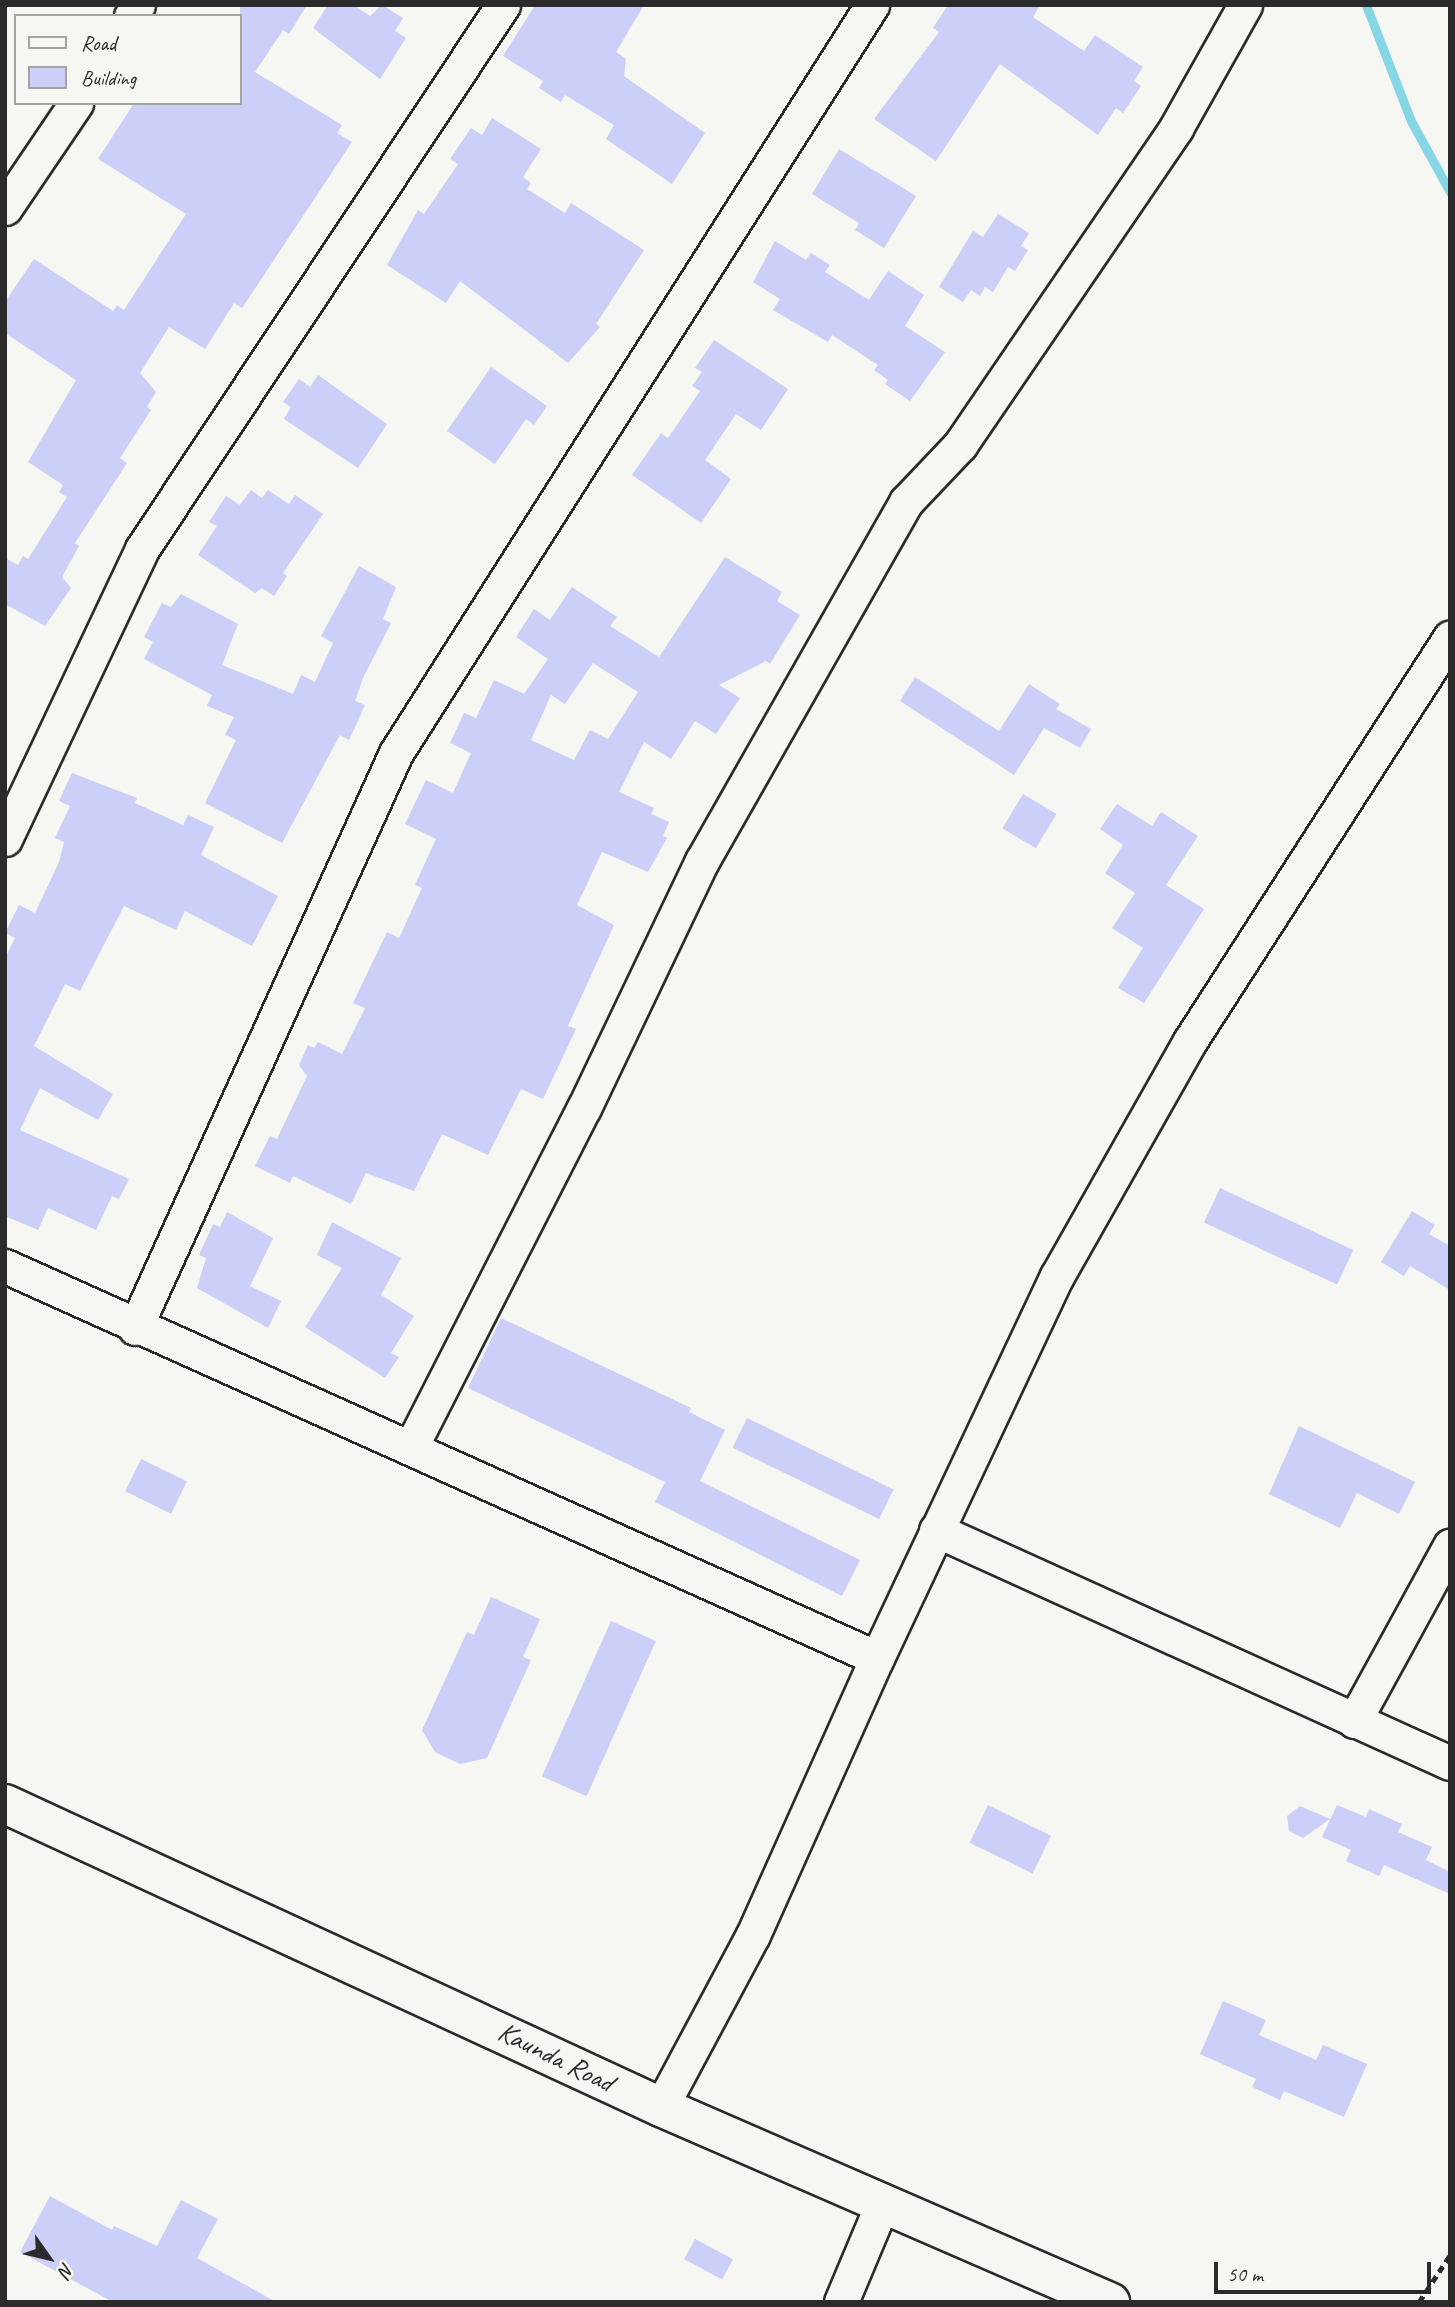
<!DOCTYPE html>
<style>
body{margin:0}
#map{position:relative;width:1455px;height:2307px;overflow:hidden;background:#f6f6f2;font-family:Caveat,sans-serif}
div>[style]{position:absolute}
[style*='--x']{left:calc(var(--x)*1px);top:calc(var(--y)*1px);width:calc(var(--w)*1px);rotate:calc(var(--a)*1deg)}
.stream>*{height:9px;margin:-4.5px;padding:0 4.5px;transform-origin:4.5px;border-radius:4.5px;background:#87d6e5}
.building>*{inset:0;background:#cccff7;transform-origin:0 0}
.path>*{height:4.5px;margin-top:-2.25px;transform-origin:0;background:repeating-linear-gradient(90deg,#2b2b2b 0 7px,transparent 0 12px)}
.roads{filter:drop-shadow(2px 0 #2b2b2b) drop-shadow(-2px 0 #2b2b2b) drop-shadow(0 2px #2b2b2b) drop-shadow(0 -2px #2b2b2b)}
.minor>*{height:33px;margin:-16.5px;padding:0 16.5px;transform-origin:16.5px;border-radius:16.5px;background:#f6f6f2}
.major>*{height:38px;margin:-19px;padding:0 19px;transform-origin:19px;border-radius:19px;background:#f6f6f2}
span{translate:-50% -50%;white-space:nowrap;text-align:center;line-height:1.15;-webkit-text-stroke:7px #f6f6f2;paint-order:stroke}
.street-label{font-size:28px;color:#2b2b2b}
.frame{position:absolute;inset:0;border:7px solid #2b2b2b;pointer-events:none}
.legend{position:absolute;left:14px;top:14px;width:228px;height:91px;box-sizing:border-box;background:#f6f6f2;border:2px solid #a5a5a2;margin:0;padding:9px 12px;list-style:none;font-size:21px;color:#2b2b2b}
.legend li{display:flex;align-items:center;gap:14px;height:35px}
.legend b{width:35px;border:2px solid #a5a5a2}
.north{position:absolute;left:14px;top:2223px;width:70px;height:70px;-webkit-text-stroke:5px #f6f6f2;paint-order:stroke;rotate:124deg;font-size:19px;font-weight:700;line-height:28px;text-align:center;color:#2b2b2b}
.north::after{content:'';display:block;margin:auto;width:24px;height:32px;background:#2b2b2b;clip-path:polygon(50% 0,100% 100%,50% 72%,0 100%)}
.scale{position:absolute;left:1214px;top:2262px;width:217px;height:32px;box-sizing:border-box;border:4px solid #2b2b2b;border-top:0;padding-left:9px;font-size:21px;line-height:24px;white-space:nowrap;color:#2b2b2b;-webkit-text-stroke:5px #f6f6f2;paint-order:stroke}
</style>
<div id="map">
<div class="stream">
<div style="--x:1366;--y:5;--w:124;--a:68.8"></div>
<div style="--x:1411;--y:121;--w:81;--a:61.2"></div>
</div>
<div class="building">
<div style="clip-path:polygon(240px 5px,307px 5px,289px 34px,283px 30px,255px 72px,342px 125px,337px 133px,352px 142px,242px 308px,234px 303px,205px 349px,169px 327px,140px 373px,156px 392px,147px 407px,151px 410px,120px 458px,127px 463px,75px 543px,79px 546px,62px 577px,71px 588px,45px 626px,5px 604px,5px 558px,18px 565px,23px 556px,28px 559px,67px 497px,59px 492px,63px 485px,28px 462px,76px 380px,5px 333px,5px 302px,34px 259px,113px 311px,117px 305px,124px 310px,186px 214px,98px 159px,134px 103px,240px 103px)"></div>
<div style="clip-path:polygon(328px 5px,353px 5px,370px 16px,382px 5px,403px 18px,395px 31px,406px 38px,380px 79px,313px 28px)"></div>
<div style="clip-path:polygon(535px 5px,644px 5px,616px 52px,626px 59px,624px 76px,705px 133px,672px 184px,606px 139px,614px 125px,565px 95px,561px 102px,539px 88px,543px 81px,503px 56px)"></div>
<div style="clip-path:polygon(948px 5px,1040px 5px,1033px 17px,1084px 51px,1095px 35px,1143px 67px,1134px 81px,1141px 86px,1123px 113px,1116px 108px,1098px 135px,1000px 64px,936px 161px,874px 119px,939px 32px,933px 28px)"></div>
<div style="clip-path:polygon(492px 118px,541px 149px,523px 177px,531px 183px,527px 189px,565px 213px,571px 203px,644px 250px,596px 324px,600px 327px,568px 363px,460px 281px,446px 303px,387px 265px,418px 210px,424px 214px,458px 164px,450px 159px,471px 128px,482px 135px)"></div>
<div style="clip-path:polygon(839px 149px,916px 196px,884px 248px,855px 230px,859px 223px,812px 194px)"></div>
<div style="clip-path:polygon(998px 214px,1029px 233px,1021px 246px,1028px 250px,1015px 271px,1008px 267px,993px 292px,985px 287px,980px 296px,971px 290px,963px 302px,939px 287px,973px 231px,983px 237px)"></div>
<div style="clip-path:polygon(775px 241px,806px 260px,811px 253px,830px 265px,825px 272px,869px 300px,888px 271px,924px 295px,905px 326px,945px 352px,910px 401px,885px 384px,888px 380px,874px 370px,878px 365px,832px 335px,828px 342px,773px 310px,780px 299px,753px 282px)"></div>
<div style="clip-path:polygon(714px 340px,788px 389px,761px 430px,736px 414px,705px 460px,731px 479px,701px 523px,632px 475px,661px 433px,668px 438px,700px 391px,692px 386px,702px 372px,695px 368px)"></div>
<div style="clip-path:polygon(491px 367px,547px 406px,534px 425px,526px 419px,495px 464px,447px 431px)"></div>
<div style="clip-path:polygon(318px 375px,387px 424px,358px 468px,284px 419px,291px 407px,283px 402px,299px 379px,310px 387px)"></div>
<div style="clip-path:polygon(251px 490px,262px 498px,268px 490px,289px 504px,295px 495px,323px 514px,283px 573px,287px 576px,274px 596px,262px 588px,255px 593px,198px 555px,217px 526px,209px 522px,226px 496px,240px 505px)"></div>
<div style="clip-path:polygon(evenodd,725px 557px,782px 592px,777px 601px,800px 615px,770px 664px,766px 661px,719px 685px,740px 698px,716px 734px,695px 721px,671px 759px,644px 742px,619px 792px,654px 808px,651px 814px,669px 822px,663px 836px,667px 838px,648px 872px,602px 852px,577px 905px,614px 925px,568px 1026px,576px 1029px,543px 1099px,521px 1089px,488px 1155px,442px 1134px,414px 1191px,366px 1173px,351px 1204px,293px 1176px,290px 1183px,255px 1166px,270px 1136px,277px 1139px,307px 1076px,299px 1065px,308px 1045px,314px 1048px,318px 1042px,342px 1054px,365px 1008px,353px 1003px,387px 932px,399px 938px,422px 888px,415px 885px,436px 839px,405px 824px,426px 780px,453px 793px,471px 753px,450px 743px,464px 713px,476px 718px,494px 680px,524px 694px,548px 659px,516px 637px,534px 609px,550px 620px,572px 587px,617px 617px,610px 626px,659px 657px,725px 557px,593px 663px,638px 692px,608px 739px,590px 730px,574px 760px,531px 740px,551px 695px,565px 704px,593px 663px)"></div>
<div style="clip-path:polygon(359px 566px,396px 587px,383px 619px,391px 623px,363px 678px,355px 701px,365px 705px,349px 740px,340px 735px,282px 843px,205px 803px,236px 740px,225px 735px,234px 717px,207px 706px,212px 695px,144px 659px,153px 642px,144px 637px,162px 603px,171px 607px,181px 594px,238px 624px,222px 665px,293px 694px,301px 675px,315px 682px,333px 643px,321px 636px)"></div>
<div style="clip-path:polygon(915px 677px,999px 731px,1029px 684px,1060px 704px,1056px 709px,1091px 729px,1080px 748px,1044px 728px,1014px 775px,900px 701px)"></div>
<div style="clip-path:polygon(72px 773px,137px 798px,135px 803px,183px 825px,188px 815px,214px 827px,201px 855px,278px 896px,252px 946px,185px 911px,176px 930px,124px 906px,80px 991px,65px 984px,34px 1046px,113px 1094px,98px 1120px,40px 1088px,20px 1130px,129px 1179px,119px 1199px,112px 1196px,96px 1230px,48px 1208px,38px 1230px,5px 1216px,5px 958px,15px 938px,5px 933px,19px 905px,35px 913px,59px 862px,64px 842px,55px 838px,70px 806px,59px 801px)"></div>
<div style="left:1023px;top:794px;width:39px;height:40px;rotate:31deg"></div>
<div style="clip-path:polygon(1117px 804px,1152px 826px,1161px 812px,1198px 836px,1166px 885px,1204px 909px,1144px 1003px,1118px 988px,1143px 948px,1112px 928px,1135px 893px,1105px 873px,1123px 845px,1100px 829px)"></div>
<div style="left:1220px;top:1188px;width:147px;height:38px;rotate:25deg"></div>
<div style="clip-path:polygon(1412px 1211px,1435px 1225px,1429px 1234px,1450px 1246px,1450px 1290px,1410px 1266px,1404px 1276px,1381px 1262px)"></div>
<div style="clip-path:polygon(227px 1212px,273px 1238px,250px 1286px,281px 1301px,268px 1328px,197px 1288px,206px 1258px,199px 1255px,213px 1224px,220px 1227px)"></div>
<div style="clip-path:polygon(332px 1222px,401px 1258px,381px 1295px,414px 1316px,391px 1353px,399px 1357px,385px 1378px,305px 1327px,342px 1268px,317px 1255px)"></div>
<div style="clip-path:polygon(501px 1318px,691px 1408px,689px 1412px,725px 1430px,700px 1481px,860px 1560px,842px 1596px,655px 1502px,665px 1482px,468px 1388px)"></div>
<div style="left:747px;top:1418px;width:163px;height:33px;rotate:26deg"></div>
<div style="clip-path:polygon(1299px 1426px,1415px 1482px,1399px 1514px,1357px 1493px,1340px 1528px,1269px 1494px)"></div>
<div style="left:141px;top:1459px;width:51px;height:36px;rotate:26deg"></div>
<div style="clip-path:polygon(491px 1597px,540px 1619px,523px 1657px,531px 1660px,487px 1758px,460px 1764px,435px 1752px,422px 1730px,467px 1632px,474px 1635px)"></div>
<div style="left:611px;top:1621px;width:49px;height:170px;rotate:24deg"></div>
<div style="left:988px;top:1805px;width:70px;height:42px;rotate:26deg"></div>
<div style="clip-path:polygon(1337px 1805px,1366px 1817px,1369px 1809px,1402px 1824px,1398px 1832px,1432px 1847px,1426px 1860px,1450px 1872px,1450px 1894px,1384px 1865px,1379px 1876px,1346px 1861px,1351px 1850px,1322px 1837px)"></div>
<div style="clip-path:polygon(1300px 1806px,1330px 1819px,1303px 1838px,1289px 1831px,1287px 1816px)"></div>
<div style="clip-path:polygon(1223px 2001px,1266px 2020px,1259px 2035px,1316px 2060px,1323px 2045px,1367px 2064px,1344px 2117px,1284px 2091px,1280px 2100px,1252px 2087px,1256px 2079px,1200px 2054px)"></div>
<div style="clip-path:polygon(50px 2196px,112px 2230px,114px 2226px,157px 2246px,181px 2200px,218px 2219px,197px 2258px,276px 2302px,113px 2302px,20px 2252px)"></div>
<div style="left:695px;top:2239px;width:43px;height:23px;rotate:28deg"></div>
</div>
<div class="path">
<div style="--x:1419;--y:2302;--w:56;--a:-56.6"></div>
</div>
<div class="roads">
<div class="minor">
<div style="--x:131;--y:16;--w:13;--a:-58"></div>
<div style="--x:5;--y:208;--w:127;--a:-55.9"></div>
<div style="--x:5;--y:839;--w:321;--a:-64.7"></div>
<div style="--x:142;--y:549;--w:653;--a:-56.43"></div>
<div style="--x:5;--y:1266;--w:956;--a:24.21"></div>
<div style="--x:135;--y:1328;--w:631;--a:-65.59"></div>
<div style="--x:396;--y:753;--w:887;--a:-57.53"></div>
<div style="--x:411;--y:1447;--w:381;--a:-63"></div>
<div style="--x:584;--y:1108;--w:274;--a:-64.5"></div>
<div style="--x:702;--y:861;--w:413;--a:-60.4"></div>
<div style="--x:906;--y:502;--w:79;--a:-46.5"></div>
<div style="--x:960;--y:445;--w:384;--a:-55.7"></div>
<div style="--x:1176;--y:128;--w:141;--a:-60.7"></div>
<div style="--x:936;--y:1530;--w:564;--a:24.39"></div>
<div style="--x:1354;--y:1721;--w:200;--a:-61.3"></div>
<div style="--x:661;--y:2107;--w:195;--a:-61.9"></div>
<div style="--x:753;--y:1935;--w:303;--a:-65.9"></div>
<div style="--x:877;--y:1658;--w:422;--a:-64.8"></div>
<div style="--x:1057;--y:1276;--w:270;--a:-60.5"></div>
<div style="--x:1190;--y:1041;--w:480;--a:-57.2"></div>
<div style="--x:841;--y:2302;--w:108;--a:-67.2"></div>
</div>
<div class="major">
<div style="--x:5;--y:1804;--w:723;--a:24.79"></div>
<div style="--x:661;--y:2107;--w:490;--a:23.5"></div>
</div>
</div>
<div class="street-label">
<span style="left:556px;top:2057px;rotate:26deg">Kaunda Road</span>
</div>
<div class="frame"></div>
<ul class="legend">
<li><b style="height:9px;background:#f6f6f2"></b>Road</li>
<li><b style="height:19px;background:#cccff7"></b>Building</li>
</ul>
<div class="north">N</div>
<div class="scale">50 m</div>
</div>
